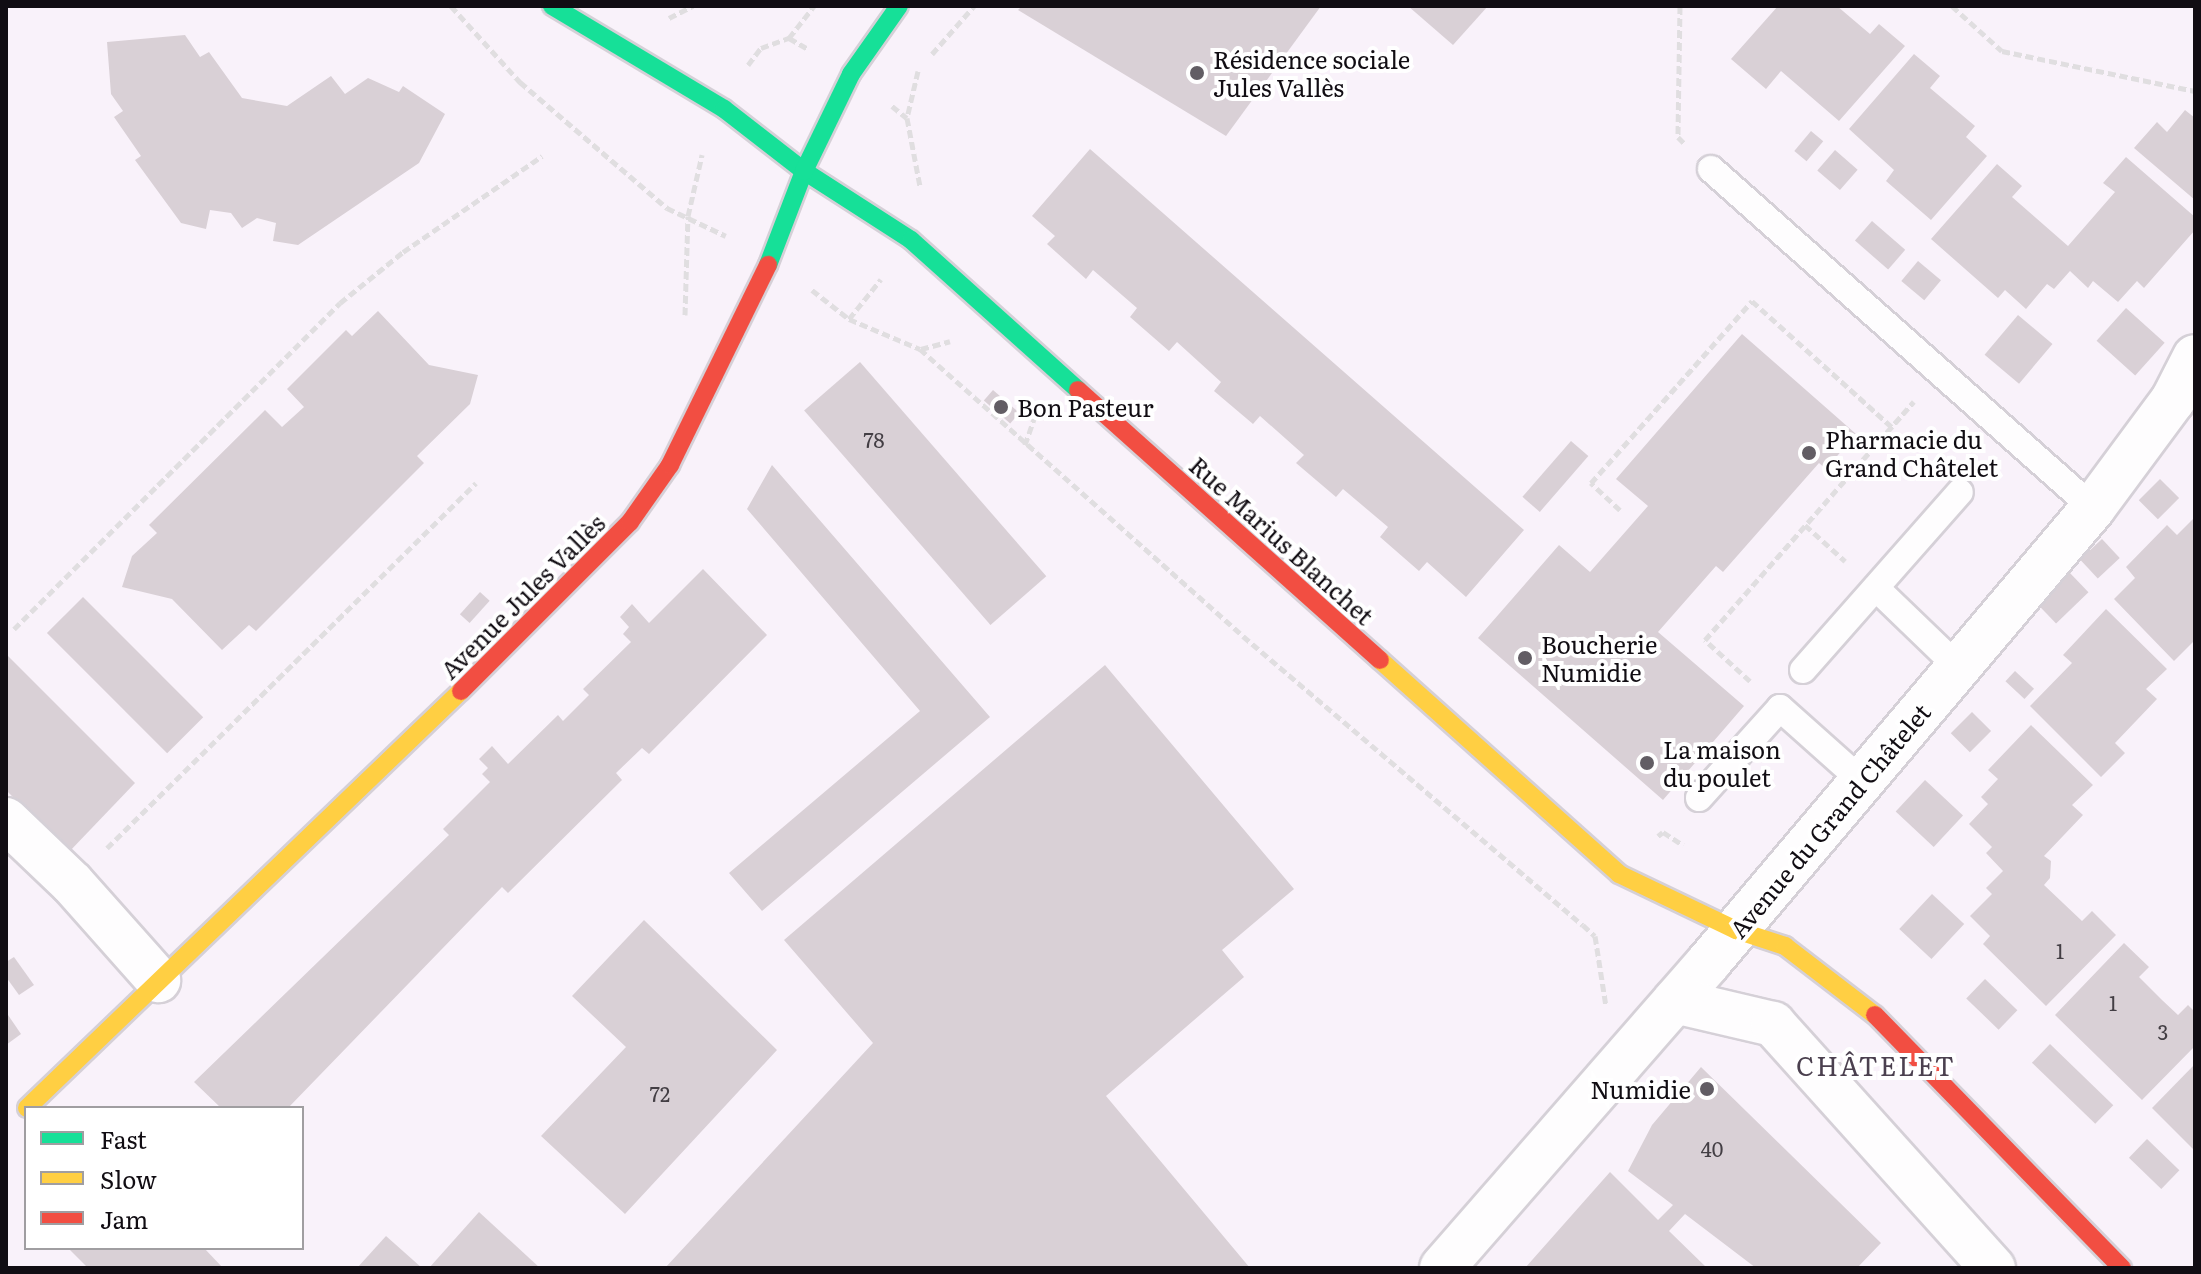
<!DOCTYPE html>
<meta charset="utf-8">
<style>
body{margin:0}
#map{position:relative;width:2201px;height:1274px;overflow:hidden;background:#f9f2fa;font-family:Literata,serif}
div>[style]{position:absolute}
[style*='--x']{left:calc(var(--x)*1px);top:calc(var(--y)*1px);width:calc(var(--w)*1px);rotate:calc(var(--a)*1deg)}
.building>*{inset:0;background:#d9d0d6;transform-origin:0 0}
.path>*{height:5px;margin-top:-2.5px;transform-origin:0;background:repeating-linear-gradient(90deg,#e0dee0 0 8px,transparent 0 12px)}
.roads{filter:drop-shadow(2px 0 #d5d0d7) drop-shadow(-2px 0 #d5d0d7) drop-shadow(0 2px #d5d0d7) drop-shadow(0 -2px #d5d0d7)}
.lane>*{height:26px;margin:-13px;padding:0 13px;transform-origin:13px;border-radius:13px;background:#fefdfe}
.street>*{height:44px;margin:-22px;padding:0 22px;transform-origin:22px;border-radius:22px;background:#fefdfe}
.fast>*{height:18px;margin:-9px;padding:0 9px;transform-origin:9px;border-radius:9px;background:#16e098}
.slow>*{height:18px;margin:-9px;padding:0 9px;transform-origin:9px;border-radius:9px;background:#ffcf43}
.jam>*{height:18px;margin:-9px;padding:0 9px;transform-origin:9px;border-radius:9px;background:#f24e42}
.dots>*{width:22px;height:22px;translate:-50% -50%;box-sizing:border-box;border:4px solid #fff;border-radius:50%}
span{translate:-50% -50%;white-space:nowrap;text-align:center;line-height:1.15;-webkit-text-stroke:8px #fff;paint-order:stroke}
.number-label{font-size:20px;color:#433e44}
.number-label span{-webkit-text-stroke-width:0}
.poi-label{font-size:24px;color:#110d13}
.left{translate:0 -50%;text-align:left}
.right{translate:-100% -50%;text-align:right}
.street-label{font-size:24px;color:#110d13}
.neighbourhood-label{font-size:26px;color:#4b404f;letter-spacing:2px}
.frame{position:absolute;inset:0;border:8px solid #110d13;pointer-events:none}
.legend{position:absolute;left:24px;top:1106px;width:280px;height:144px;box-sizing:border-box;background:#fff;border:2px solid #a09ea1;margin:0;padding:10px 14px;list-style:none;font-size:24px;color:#110d13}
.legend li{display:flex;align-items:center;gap:16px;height:40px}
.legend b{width:40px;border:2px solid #a09ea1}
</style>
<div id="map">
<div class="building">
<div style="clip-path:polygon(1022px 6px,1321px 6px,1226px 136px,1018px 10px)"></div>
<div style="clip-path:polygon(1408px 6px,1488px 6px,1453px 45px)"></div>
<div style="clip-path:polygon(1778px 6px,1837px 6px,1870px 34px,1879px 24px,1905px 46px,1839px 121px,1781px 71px,1766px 89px,1731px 59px)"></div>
<div style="clip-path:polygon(185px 35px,200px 57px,209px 52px,242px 98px,287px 106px,331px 76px,345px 94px,368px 78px,399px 92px,403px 86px,445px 114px,419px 163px,298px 245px,273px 241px,276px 223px,257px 218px,242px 228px,231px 213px,210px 210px,206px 229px,181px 223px,135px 160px,141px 156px,114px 117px,123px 111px,111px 94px,107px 42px)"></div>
<div style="clip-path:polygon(1914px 54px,1940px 76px,1930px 88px,1975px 126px,1966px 137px,1987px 156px,1931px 220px,1886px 181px,1894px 170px,1849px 129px)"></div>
<div style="clip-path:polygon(2185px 110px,2195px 118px,2195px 200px,2134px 148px,2157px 122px,2167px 132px)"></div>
<div style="left:1811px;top:131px;width:16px;height:26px;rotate:40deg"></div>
<div style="clip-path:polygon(1090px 149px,1524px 530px,1466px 597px,1427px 562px,1419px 571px,1380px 537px,1388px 527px,1343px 489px,1336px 497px,1296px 463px,1304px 455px,1260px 416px,1253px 424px,1214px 391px,1221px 382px,1177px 342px,1169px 351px,1130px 317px,1137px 308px,1093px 270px,1086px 279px,1047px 244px,1055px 236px,1032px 216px)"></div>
<div style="left:1835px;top:150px;width:30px;height:27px;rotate:41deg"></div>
<div style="clip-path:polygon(2126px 157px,2195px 217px,2195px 230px,2144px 288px,2137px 281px,2118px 302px,2093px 281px,2088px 288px,2070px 271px,2054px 289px,2047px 284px,2026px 309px,2005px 290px,1998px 298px,1931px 239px,1997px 164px,2022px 186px,2012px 197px,2068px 246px,2115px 192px,2103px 183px)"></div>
<div style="left:1872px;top:221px;width:44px;height:26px;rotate:41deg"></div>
<div style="left:1918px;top:261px;width:30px;height:26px;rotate:40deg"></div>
<div style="left:2126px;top:308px;width:52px;height:44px;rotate:42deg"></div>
<div style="clip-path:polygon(378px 311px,429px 365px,478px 375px,470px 404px,417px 456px,424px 463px,256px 631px,249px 625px,222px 650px,172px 599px,122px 587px,132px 556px,157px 533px,149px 525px,265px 410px,282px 427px,304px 407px,287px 389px,346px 330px,352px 336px)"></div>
<div style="left:2018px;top:315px;width:45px;height:52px;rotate:40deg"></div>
<div style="clip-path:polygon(1742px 334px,1856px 434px,1826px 469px,1819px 463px,1723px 572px,1716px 566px,1658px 632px,1744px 706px,1663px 800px,1478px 638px,1559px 545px,1590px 572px,1648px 506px,1616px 479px)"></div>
<div style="left:860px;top:362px;width:284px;height:74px;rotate:49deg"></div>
<div style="left:993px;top:390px;width:35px;height:14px;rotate:41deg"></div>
<div style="left:1571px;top:441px;width:23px;height:74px;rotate:41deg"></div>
<div style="clip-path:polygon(772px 465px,990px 717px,762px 911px,729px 873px,920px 711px,747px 509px)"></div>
<div style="left:2160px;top:479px;width:27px;height:30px;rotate:45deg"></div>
<div style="clip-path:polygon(2195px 517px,2195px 640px,2174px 661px,2114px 599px,2135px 578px,2126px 567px,2167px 525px,2177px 535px)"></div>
<div style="left:2102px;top:539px;width:26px;height:30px;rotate:47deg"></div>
<div style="clip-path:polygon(703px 569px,767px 635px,649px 754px,642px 748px,616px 773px,622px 780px,508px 893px,502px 887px,288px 1108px,221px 1108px,194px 1082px,449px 835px,443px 829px,490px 782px,482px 774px,488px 768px,479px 759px,492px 746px,508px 764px,558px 715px,563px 721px,589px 695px,583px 689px,631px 642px,623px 634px,629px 627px,620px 617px,632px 604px,649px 623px)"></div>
<div style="left:2069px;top:572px;width:28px;height:45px;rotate:46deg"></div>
<div style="left:480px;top:592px;width:13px;height:30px;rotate:42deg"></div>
<div style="left:83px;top:597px;width:170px;height:51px;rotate:45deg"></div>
<div style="clip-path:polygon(2106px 609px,2167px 669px,2146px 689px,2157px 699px,2115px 743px,2125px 753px,2101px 777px,2030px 706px,2072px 663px,2063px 655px)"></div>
<div style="clip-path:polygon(6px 654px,135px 783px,68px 853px,6px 790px)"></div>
<div style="clip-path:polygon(1105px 665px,1294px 889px,1222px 950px,1244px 977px,1106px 1096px,1250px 1268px,665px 1268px,873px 1043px,784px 940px)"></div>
<div style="left:2015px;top:671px;width:26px;height:14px;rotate:43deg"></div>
<div style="left:1972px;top:712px;width:27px;height:30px;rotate:45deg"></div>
<div style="clip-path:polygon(2031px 725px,2093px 785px,2072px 805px,2083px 815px,2044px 856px,2051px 861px,2050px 878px,2044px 885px,2082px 921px,2092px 911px,2116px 935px,2046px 1006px,1983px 944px,1990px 936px,1970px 916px,1992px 894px,1986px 888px,2003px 871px,1986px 853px,1992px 847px,1969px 824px,1988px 804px,1981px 797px,1998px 779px,1988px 770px)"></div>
<div style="left:1925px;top:780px;width:52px;height:43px;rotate:43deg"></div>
<div style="left:1932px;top:894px;width:44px;height:48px;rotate:43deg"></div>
<div style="clip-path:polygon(644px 920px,777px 1050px,625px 1214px,541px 1136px,626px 1047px,572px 996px)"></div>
<div style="clip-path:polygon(2124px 943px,2149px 967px,2139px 977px,2162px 1000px,2178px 1015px,2188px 1005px,2195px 1012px,2195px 1046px,2142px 1100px,2055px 1015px)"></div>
<div style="clip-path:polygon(14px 957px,34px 985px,19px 995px,6px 977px,6px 962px)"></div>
<div style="left:1985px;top:979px;width:45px;height:27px;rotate:44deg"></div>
<div style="clip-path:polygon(6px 1012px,21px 1034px,6px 1045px)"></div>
<div style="left:2050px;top:1044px;width:88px;height:26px;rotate:44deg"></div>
<div style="clip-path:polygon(2195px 1064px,2195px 1151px,2152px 1108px)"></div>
<div style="clip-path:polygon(1701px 1067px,1881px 1243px,1857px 1268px,1756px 1268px,1685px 1214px,1669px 1231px,1707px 1268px,1525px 1268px,1610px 1172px,1658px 1220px,1673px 1205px,1628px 1171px,1652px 1125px)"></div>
<div style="left:2147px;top:1139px;width:45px;height:26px;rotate:44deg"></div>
<div style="clip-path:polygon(479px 1212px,540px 1268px,429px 1268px)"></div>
<div style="clip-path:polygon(386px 1236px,422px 1268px,357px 1268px)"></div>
<div style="clip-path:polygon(68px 1248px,204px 1248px,223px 1268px,88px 1268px)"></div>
</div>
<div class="path">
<div style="--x:451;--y:6;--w:103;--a:47.8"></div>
<div style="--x:520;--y:82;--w:194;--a:40.6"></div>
<div style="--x:667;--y:208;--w:65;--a:25.4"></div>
<div style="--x:1680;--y:6;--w:131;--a:90.9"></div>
<div style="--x:1678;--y:137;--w:8;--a:45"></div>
<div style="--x:1952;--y:6;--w:67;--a:42"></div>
<div style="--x:2002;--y:51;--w:197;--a:11.7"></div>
<div style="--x:669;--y:18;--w:27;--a:-27"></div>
<div style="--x:789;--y:38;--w:22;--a:30"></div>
<div style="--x:932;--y:54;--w:64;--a:-48.8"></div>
<div style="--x:748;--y:65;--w:21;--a:-53"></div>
<div style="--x:761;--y:48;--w:30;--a:-20"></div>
<div style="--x:789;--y:38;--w:41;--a:-52"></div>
<div style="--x:918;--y:71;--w:48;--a:103.2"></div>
<div style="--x:907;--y:118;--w:69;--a:79.2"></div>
<div style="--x:892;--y:106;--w:19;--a:39"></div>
<div style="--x:812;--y:290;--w:47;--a:38.1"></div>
<div style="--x:849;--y:319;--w:77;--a:22.9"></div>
<div style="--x:920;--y:349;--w:432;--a:41.6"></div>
<div style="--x:1243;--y:636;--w:446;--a:40.4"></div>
<div style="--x:1583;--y:925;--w:16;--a:43"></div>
<div style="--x:1595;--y:936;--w:71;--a:81.1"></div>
<div style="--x:685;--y:315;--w:99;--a:-88.3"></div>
<div style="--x:688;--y:216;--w:63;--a:-77.1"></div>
<div style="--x:849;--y:319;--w:51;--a:-51.3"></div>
<div style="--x:921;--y:349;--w:30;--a:-15"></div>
<div style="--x:1025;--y:445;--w:28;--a:-71"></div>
<div style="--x:1620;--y:510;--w:40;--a:-137"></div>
<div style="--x:1591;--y:483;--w:243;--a:-48.5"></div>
<div style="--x:1752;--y:301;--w:188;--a:42"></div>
<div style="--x:1805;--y:525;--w:54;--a:42"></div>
<div style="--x:14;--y:629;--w:461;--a:-45"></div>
<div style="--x:340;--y:303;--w:81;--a:-39"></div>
<div style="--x:403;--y:252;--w:169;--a:-34.6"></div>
<div style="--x:1750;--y:681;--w:61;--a:-137.7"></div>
<div style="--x:1705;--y:640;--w:317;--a:-48.8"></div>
<div style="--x:1658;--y:836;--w:6;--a:-39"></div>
<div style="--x:1663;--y:832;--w:24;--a:33"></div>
<div style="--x:107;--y:848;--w:519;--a:-44.69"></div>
</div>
<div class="roads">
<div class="lane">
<div style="--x:1711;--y:169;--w:511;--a:41.59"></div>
<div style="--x:1876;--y:588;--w:114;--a:43.9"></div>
<div style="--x:1803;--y:670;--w:237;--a:-48.6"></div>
<div style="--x:1699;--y:798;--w:121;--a:-48"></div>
<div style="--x:1780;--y:708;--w:110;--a:41.7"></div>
</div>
<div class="street">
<div style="--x:6;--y:820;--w:91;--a:43.7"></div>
<div style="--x:72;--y:883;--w:130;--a:48.4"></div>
<div style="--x:1675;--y:1001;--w:101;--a:13.2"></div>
<div style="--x:1773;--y:1024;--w:329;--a:48"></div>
<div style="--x:1442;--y:1268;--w:405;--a:-48.9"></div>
<div style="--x:1708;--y:963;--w:596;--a:-49.76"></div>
<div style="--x:2093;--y:508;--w:134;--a:-53.5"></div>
<div style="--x:2173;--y:400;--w:48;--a:-62.9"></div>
</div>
<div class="fast">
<div style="--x:552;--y:6;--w:200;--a:30.9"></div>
<div style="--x:724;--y:109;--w:101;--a:37.8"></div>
<div style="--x:804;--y:171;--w:127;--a:32.8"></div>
<div style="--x:911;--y:240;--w:224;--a:41.9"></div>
<div style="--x:768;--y:265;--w:101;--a:-69"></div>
<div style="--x:804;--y:171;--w:108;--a:-64.1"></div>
<div style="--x:851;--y:74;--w:83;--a:-54.8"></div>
</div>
<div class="slow">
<div style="--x:1380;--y:660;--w:321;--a:41.8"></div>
<div style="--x:1619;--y:874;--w:130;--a:25.6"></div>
<div style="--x:1736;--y:930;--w:52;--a:18.1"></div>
<div style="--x:1785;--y:946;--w:113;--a:37.5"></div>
<div style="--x:27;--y:1108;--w:602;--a:-43.86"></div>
</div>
<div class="jam">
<div style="--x:1078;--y:390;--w:405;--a:41.8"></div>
<div style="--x:461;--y:691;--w:239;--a:-45"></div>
<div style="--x:630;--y:522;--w:70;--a:-54.9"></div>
<div style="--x:670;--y:465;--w:223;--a:-63.9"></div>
<div style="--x:1875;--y:1015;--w:354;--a:45.7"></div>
</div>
</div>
<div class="dots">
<div style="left:1197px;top:73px;background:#625d64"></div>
<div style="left:1001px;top:407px;background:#625d64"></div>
<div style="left:1809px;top:453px;background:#625d64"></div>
<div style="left:1525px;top:658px;background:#625d64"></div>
<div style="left:1647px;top:763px;background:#625d64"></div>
<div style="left:1707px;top:1089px;background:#625d64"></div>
</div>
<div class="number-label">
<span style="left:874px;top:439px">78</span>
<span style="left:2060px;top:950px">1</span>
<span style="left:2113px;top:1002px">1</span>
<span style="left:2163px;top:1031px">3</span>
<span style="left:660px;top:1093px">72</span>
<span style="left:1712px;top:1148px">40</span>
</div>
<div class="poi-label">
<span class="left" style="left:1213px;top:73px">Résidence sociale<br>Jules Vallès</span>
<span class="left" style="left:1017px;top:407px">Bon Pasteur</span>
<span class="left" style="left:1825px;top:453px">Pharmacie du<br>Grand Châtelet</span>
<span class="left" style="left:1541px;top:658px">Boucherie<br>Numidie</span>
<span class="left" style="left:1663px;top:763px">La maison<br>du poulet</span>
<span class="right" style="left:1691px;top:1089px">Numidie</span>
</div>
<div class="street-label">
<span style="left:1282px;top:540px;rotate:42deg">Rue Marius Blanchet</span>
<span style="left:522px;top:596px;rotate:-45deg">Avenue Jules Vallès</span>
<span style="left:1829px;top:820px;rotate:-50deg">Avenue du Grand Châtelet</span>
</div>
<div class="neighbourhood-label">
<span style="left:1876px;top:1065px">CHÂTELET</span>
</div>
<div class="frame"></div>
<ul class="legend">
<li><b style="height:10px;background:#16e098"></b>Fast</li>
<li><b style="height:10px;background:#ffcf43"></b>Slow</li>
<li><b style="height:10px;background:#f24e42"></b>Jam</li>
</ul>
</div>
